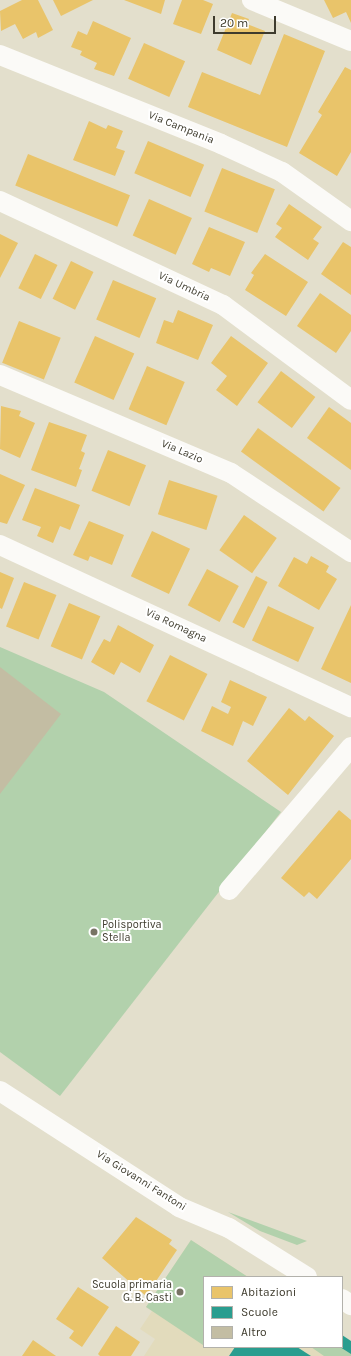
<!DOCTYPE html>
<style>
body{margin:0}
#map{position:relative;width:351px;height:1356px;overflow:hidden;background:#e3dfcc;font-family:Karla,sans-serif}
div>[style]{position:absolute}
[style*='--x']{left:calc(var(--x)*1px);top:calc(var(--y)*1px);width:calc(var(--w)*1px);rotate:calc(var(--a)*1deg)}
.built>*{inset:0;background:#e2dbbc}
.green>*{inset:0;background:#b2d1ac}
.homes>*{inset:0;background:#e9c46a;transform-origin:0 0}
.schools>*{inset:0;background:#2a9d8f}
.building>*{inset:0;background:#c3bda3}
.minor>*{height:20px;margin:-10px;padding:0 10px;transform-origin:10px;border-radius:10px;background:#fbfaf7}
.dots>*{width:11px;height:11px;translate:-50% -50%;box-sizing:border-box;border:2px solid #fff;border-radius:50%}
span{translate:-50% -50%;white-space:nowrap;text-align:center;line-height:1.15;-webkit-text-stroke:4px #fff;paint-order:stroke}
.street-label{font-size:11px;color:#3e3b2d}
.poi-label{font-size:11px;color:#3e3b2d}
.left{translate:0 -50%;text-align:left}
.right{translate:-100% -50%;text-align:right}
.legend{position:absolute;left:203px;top:1276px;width:140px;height:72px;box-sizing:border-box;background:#fff;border:1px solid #b2b1ab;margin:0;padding:5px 7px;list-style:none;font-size:12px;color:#3e3b2d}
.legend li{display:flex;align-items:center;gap:8px;height:20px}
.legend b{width:20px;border:1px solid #b2b1ab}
.scale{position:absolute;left:213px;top:16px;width:63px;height:18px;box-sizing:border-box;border:2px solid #3e3b2d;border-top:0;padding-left:5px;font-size:12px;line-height:14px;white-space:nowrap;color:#3e3b2d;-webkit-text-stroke:3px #fff;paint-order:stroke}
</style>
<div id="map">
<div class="built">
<div style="clip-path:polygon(191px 1240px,248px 1277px,204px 1277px,204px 1347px,342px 1347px,351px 1356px,144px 1356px,155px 1339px,140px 1329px,152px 1311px,146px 1307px)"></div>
</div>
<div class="green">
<div style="clip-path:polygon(0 647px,104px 692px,281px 812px,60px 1096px,0 1052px)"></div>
<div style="clip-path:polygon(228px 1212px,307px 1241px,297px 1245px,260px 1231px)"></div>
<div style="clip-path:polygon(191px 1240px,248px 1277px,204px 1277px,203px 1345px,146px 1307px)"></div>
<div style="clip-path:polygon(351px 1344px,351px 1356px,324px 1356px,311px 1347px,342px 1347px)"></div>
</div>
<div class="homes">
<div style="clip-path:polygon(22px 0,38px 0,53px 30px,38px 38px,36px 32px,23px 39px,15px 24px,1px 31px,0 11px)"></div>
<div style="clip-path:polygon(53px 0,93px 0,61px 16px)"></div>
<div style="clip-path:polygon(124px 0,165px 0,161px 14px)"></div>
<div style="clip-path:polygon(182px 0,203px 0,213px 4px,201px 34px,173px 24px)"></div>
<div style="clip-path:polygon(324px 0,351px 0,351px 23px,346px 12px,333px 18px)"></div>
<div style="clip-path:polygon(232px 13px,249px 19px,247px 24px,265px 31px,251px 65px,217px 50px)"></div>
<div style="clip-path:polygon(93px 21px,131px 38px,114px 76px,94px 69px,97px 63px,80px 55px,82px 51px,71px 47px,78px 31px,87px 35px)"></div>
<div style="clip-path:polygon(284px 34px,325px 51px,287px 147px,188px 107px,202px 72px,260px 95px)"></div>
<div style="left:144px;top:43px;width:45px;height:39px;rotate:24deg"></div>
<div style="clip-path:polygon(345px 67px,351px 70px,351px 152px,337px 176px,299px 153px,322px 115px,318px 112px)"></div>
<div style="clip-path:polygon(89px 121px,106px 129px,108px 125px,123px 131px,116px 148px,125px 151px,115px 176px,73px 160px)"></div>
<div style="left:148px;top:141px;width:61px;height:35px;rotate:23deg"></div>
<div style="left:28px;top:154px;width:110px;height:34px;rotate:22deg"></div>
<div style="left:222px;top:168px;width:57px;height:47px;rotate:22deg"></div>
<div style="left:149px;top:199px;width:47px;height:40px;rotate:24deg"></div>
<div style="clip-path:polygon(289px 204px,322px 227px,313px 239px,319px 243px,308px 260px,275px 237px,282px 228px,276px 224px)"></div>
<div style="clip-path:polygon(209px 227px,245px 242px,230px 276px,211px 268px,209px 272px,192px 264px)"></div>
<div style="clip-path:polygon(0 234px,18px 243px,0 278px)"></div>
<div style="clip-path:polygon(343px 242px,351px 247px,351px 295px,321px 274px)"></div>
<div style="left:35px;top:254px;width:25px;height:38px;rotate:26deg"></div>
<div style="clip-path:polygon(265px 254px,308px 282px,286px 316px,245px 290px,254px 275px,251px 273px)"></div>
<div style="left:71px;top:261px;width:25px;height:42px;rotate:26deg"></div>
<div style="left:113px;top:280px;width:47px;height:43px;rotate:23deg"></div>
<div style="clip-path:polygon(320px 293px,351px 315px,351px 331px,336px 353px,297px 326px)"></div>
<div style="clip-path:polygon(178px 310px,213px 325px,198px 360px,156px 343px,164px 320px,173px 323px)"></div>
<div style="left:19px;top:321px;width:45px;height:45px;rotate:22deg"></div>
<div style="left:95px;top:336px;width:43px;height:51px;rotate:24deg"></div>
<div style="clip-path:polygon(231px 336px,268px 363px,237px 406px,216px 390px,227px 376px,211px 363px)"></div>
<div style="left:147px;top:366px;width:41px;height:47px;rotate:23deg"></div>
<div style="left:281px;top:371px;width:43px;height:39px;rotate:37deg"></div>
<div style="clip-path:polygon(1px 406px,21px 411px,19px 416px,35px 423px,20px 458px,0 449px)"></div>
<div style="clip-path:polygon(329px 407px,351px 423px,351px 470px,307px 438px)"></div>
<div style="clip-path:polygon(49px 422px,87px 435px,81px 451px,85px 453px,79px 469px,82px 470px,76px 487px,31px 470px)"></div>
<div style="left:258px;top:428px;width:102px;height:29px;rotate:36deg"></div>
<div style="left:108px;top:450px;width:41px;height:44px;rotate:22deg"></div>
<div style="clip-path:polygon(0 474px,25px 485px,7px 524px,0 522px)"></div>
<div style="left:169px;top:480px;width:51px;height:36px;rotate:18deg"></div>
<div style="clip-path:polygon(35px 488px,80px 505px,70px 530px,60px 526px,53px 543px,37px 536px,41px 527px,22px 520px)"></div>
<div style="left:244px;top:515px;width:40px;height:43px;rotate:35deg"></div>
<div style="clip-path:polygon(89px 521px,124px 535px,112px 565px,90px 556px,88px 561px,73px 555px)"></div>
<div style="left:152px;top:531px;width:42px;height:50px;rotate:25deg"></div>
<div style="clip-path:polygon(311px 556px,329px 566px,326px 572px,337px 579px,319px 610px,278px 586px,294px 557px,307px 564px)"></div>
<div style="left:207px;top:569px;width:36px;height:41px;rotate:28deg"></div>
<div style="clip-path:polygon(0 572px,14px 578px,2px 609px,0 608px)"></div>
<div style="left:256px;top:576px;width:13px;height:52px;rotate:27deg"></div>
<div style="left:24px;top:582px;width:35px;height:48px;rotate:22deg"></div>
<div style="left:69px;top:603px;width:34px;height:47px;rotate:23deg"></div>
<div style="clip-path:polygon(351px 605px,351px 683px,321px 669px)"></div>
<div style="left:268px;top:606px;width:51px;height:38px;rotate:25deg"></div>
<div style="clip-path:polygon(118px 625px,154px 645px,140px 673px,121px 662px,114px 675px,91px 662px,104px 639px,110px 642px)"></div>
<div style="left:170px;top:655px;width:42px;height:52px;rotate:27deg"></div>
<div style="clip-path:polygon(230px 680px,267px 697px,253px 726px,243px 721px,233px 746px,201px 731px,212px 706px,228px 714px,231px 707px,221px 702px)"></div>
<div style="clip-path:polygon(289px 708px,305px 721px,309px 716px,334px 736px,288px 795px,247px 761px)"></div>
<div style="clip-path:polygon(339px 810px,351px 820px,351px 859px,317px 899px,309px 892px,304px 897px,281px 878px)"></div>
<div style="clip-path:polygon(136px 1217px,172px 1240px,169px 1244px,177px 1250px,146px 1296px,102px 1258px)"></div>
<div style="clip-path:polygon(78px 1287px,109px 1307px,82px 1347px,69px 1338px,74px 1331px,56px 1319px)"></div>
<div style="clip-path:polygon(116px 1326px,140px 1342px,131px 1356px,100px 1356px,98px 1354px)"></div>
<div style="clip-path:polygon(33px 1340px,56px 1356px,22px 1356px)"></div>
</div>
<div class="schools">
<div style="clip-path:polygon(342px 1335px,351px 1341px,351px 1354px,340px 1347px)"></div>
<div style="clip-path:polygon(235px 1347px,297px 1347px,311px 1356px,229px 1356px)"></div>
</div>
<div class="building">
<div style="clip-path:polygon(0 667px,61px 714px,0 794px)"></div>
</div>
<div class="minor">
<div style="--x:252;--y:0;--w:107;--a:22.5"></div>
<div style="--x:0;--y:55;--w:238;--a:21.9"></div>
<div style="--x:221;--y:144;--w:67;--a:24.7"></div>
<div style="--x:282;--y:172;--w:85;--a:35.4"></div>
<div style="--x:0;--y:201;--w:246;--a:25"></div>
<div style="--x:223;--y:305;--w:159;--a:36.6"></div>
<div style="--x:0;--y:375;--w:251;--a:23"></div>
<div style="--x:231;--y:473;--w:144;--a:33.4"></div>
<div style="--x:0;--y:545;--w:387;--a:24.8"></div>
<div style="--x:229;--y:890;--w:188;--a:-49.5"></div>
<div style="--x:0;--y:1091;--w:213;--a:32.9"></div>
<div style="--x:179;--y:1207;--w:54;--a:22.8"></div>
<div style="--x:229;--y:1228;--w:92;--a:32.1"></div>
<div style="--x:342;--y:1299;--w:11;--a:34"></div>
</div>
<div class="dots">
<div style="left:94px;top:932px;background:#787465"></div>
<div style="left:180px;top:1292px;background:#787465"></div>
</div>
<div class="street-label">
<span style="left:181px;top:128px;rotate:22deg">Via Campania</span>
<span style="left:184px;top:287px;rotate:25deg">Via Umbria</span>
<span style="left:182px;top:452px;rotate:23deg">Via Lazio</span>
<span style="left:176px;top:626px;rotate:25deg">Via Romagna</span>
<span style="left:141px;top:1181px;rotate:32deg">Via Giovanni Fantoni</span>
</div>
<div class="poi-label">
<span class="left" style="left:102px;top:932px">Polisportiva<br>Stella</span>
<span class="right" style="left:172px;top:1292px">Scuola primaria<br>G. B. Casti</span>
</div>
<ul class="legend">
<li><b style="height:11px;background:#e9c46a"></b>Abitazioni</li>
<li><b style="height:11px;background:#2a9d8f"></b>Scuole</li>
<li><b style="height:11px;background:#c3bda3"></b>Altro</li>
</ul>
<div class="scale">20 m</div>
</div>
